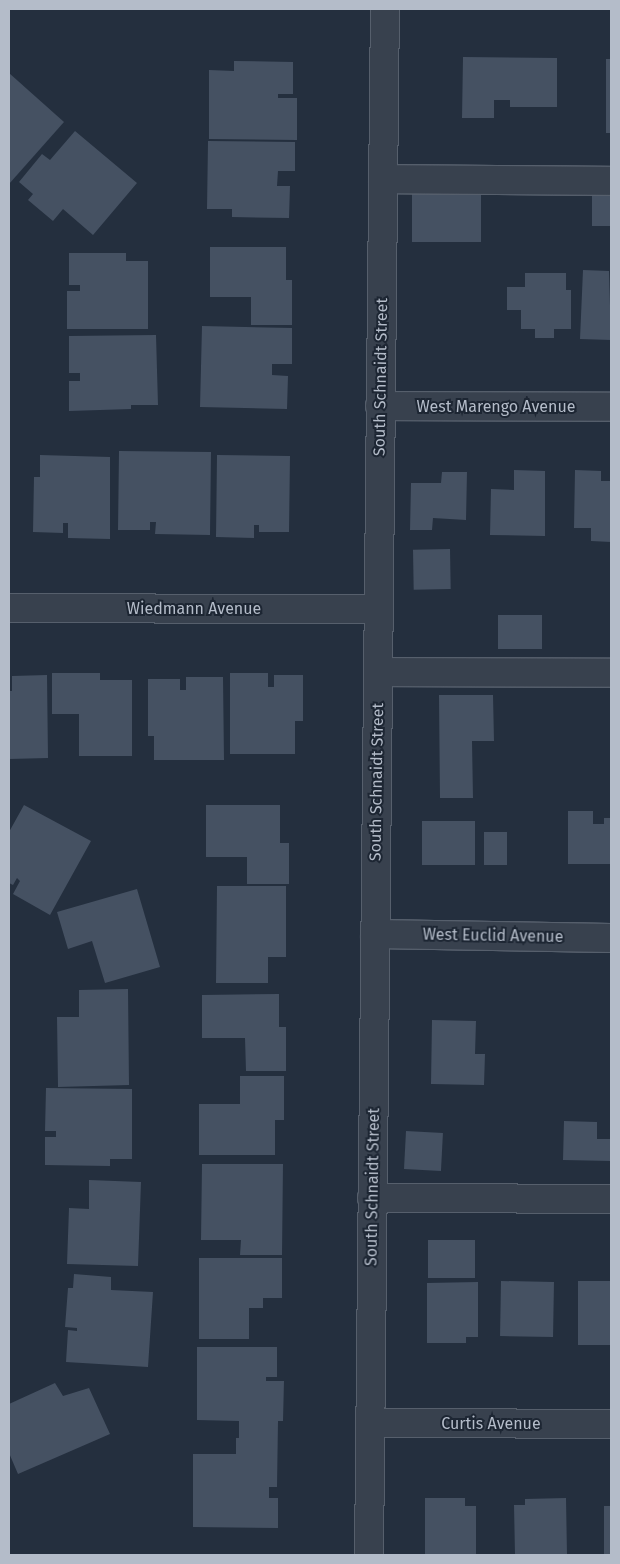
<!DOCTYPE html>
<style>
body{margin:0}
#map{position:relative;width:620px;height:1564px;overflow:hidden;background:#242f3e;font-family:"Fira Sans",sans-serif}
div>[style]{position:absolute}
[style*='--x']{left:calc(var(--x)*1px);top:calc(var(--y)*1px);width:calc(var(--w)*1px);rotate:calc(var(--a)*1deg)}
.building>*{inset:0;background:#455162;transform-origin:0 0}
.roads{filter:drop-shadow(1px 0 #565f6c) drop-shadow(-1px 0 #565f6c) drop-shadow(0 1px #565f6c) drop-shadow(0 -1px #565f6c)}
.minor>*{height:28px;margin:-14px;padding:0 14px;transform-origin:14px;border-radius:14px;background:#38414e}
span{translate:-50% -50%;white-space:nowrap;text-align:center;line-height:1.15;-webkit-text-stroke:4px #1d2633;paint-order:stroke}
.street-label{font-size:16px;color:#b4bcc9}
.frame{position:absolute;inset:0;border:10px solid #b4bcc9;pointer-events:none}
</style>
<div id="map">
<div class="building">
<div style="clip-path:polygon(463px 57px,557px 58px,557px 107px,510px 107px,510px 100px,494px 100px,494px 118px,462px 118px)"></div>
<div style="left:606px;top:59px;width:5px;height:74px"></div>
<div style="clip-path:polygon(234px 61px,293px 62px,293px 94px,278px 94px,278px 98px,297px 98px,297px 140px,209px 139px,209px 70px,234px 71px)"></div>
<div style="clip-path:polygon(9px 73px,64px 122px,9px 184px)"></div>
<div style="clip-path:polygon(75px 131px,137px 183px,93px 235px,63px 209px,53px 221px,28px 200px,33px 194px,19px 182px,42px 154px,50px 160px)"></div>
<div style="clip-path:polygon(208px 141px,295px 142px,295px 171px,278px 171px,277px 186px,290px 186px,289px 218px,232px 217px,232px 209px,207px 209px)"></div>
<div style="left:412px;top:193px;width:69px;height:49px"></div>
<div style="left:592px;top:193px;width:19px;height:33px"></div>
<div style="clip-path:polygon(210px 247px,286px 247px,286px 280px,292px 280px,292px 325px,251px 325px,251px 297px,210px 297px)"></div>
<div style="clip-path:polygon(69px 253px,126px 253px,126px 261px,148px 261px,148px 329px,67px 329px,67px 291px,80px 291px,80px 285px,69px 285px)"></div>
<div style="clip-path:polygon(583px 270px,609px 271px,611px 340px,580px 339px)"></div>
<div style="clip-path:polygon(525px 273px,566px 273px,566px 290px,571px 290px,571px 329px,554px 329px,554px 338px,535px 338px,535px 329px,521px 329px,521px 310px,507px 310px,507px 287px,525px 287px)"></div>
<div style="clip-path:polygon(202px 326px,292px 328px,292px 364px,272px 364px,272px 375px,288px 376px,287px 409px,200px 407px)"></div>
<div style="clip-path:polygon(156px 335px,158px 405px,131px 405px,131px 409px,69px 411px,69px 381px,80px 381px,80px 373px,69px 373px,69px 336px)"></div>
<div style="clip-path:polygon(119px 451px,211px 452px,210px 535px,155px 534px,156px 522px,150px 522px,150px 530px,118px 530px)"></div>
<div style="clip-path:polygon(40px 455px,110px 457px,110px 539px,68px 538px,68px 523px,63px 523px,63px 533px,33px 532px,34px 477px,40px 477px)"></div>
<div style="clip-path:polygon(217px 455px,290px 456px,289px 532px,259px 532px,259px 525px,254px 525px,254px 538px,216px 537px)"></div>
<div style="clip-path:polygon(514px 470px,545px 471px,545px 536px,490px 535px,491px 489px,514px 490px)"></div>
<div style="clip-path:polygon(575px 470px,601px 471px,601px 481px,611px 481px,611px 542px,591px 541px,591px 528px,574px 528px)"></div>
<div style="clip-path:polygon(442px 472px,467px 472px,466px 520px,433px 518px,432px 530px,410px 530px,411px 483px,441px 483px)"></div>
<div style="left:450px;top:549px;width:40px;height:37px;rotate:89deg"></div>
<div style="left:498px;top:615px;width:44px;height:34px"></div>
<div style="clip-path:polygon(52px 673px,100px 673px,100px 680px,132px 680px,132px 756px,79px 756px,79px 714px,52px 714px)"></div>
<div style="clip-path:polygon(230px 673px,268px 673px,268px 687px,274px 687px,274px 675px,303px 675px,303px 721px,295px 721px,295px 754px,230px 754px)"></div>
<div style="clip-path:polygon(47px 675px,48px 758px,9px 759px,9px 691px,12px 691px,12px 676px)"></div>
<div style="clip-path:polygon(186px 677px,223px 677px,224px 760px,154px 760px,154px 736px,148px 736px,148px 679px,180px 679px,180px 690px,186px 690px)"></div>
<div style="clip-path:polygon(439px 695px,493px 695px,494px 741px,472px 741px,473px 798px,440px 798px)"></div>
<div style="clip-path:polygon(24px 805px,91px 841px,50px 915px,13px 894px,20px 881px,17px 878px,13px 885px,9px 883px,9px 832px)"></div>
<div style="clip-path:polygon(206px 805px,280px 805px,280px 843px,289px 843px,289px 884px,247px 884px,247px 857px,206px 857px)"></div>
<div style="clip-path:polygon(568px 811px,593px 811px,593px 824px,604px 824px,604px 818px,611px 818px,611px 864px,568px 864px)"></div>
<div style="left:422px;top:821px;width:53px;height:44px"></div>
<div style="left:484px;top:832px;width:23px;height:33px"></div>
<div style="clip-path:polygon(217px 886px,286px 886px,286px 957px,268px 957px,268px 983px,216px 983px)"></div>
<div style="clip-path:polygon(137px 889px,160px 967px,105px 983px,92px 941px,68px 949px,57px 912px)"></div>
<div style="clip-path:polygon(128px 989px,129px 1085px,58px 1087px,57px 1017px,79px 1017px,79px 990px)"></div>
<div style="clip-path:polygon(279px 994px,279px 1027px,286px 1027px,286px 1071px,246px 1071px,245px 1038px,202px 1038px,202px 995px)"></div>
<div style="clip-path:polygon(432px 1020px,476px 1021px,475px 1054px,485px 1054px,484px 1085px,431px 1084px)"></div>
<div style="clip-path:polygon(240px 1076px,284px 1076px,284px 1120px,275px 1120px,275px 1155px,199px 1155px,199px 1104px,240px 1104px)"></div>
<div style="clip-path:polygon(46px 1088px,132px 1089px,132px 1159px,110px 1159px,110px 1166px,45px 1165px,45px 1137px,56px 1137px,56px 1131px,45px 1131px)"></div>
<div style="clip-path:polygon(564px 1121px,597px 1122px,597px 1139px,611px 1139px,611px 1161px,563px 1160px)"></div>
<div style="left:406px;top:1131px;width:37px;height:38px;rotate:3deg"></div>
<div style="clip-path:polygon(202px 1164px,283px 1164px,282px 1255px,240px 1255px,241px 1240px,201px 1240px)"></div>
<div style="clip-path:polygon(89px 1180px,141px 1182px,138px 1266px,67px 1264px,69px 1208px,89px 1209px)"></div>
<div style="left:428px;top:1240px;width:47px;height:38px"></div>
<div style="clip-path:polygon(199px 1258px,282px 1258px,282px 1298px,263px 1298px,263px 1308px,249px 1308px,249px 1339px,199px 1339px)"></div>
<div style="clip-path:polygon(74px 1274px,111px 1277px,111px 1290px,153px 1292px,148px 1367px,66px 1362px,68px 1330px,77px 1331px,77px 1328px,65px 1327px,68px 1288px,73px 1288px)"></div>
<div style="left:501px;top:1281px;width:53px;height:55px;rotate:1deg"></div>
<div style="left:578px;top:1281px;width:33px;height:64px"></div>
<div style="clip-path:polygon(478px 1282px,478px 1337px,466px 1337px,466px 1343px,427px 1343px,427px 1283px)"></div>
<div style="clip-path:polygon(197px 1347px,277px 1347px,277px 1377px,266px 1377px,266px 1381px,284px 1381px,283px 1421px,278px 1421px,277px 1487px,269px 1487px,269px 1498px,278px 1498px,278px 1528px,193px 1527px,193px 1454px,236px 1454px,236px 1438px,239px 1438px,239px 1421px,197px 1420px)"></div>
<div style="clip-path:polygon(55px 1383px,63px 1396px,89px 1388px,110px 1434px,18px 1474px,9px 1453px,9px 1404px)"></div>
<div style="clip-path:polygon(425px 1498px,465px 1498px,465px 1506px,476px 1506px,476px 1555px,425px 1555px)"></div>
<div style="clip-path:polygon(566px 1498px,567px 1555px,515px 1555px,514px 1505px,525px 1505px,525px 1499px)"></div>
<div style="left:604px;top:1506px;width:7px;height:49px"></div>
</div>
<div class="roads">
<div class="minor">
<div style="--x:383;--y:179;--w:228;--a:0.5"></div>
<div style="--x:380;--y:406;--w:231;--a:0.2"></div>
<div style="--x:9;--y:608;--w:369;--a:0.2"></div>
<div style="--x:378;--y:672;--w:233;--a:0.2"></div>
<div style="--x:375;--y:934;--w:236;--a:1"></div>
<div style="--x:372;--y:1198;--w:239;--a:0.2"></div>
<div style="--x:370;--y:1423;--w:241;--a:0.2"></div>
<div style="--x:369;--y:1555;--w:1546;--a:-89.41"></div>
</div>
</div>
<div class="street-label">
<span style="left:381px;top:377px;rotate:-89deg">South Schnaidt Street</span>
<span style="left:496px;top:407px">West Marengo Avenue</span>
<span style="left:194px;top:609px">Wiedmann Avenue</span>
<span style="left:377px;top:782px;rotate:-89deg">South Schnaidt Street</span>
<span style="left:493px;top:936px;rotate:1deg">West Euclid Avenue</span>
<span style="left:373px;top:1187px;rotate:-89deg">South Schnaidt Street</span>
<span style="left:491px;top:1424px">Curtis Avenue</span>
</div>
<div class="frame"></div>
</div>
